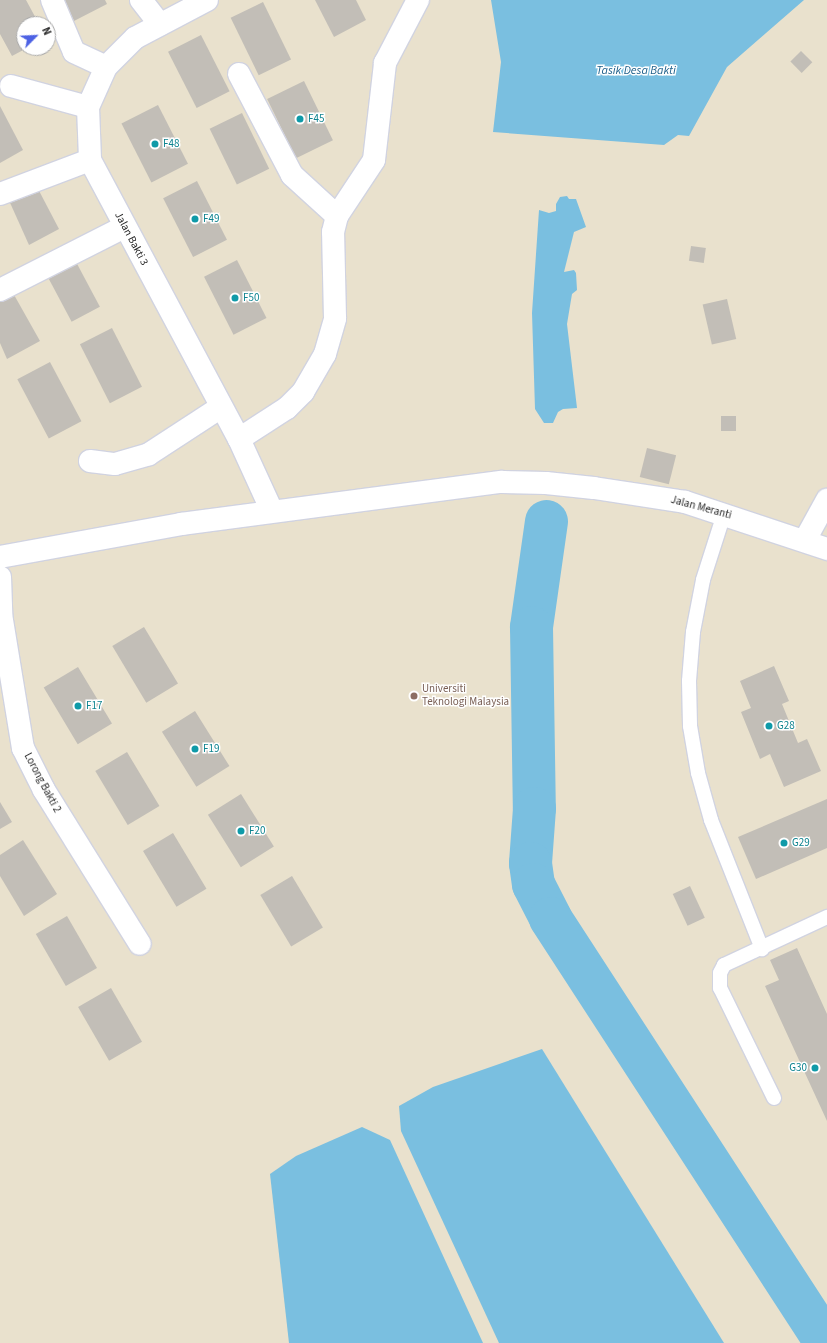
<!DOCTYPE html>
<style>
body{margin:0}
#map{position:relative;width:827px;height:1343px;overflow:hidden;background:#e9e4dc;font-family:"Source Sans 3",sans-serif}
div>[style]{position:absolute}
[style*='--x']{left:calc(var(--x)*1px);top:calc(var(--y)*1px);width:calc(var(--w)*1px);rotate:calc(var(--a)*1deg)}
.education>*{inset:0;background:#e9e1cd}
.water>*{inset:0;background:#7abfe0}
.river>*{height:43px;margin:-21.5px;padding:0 21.5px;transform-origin:21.5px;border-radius:21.5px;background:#7abfe0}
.building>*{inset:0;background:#c2beb7;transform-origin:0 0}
.roads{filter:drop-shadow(1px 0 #d1d3e0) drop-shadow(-1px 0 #d1d3e0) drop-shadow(0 1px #d1d3e0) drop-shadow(0 -1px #d1d3e0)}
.lane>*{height:14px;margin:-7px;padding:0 7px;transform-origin:7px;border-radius:7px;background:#fff}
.street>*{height:22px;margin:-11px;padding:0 11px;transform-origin:11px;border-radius:11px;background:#fff}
.secondary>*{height:22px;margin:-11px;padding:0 11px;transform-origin:11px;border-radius:11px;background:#fff}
.dots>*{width:11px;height:11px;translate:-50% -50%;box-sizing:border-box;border:2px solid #fff;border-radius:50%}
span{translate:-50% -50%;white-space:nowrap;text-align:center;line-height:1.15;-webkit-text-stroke:3px #fff;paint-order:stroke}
.culture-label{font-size:11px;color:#0d838f}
.left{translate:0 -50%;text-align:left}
.right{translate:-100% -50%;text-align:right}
.street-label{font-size:11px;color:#282828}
.education-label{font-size:11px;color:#785e54}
.water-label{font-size:12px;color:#1c5e89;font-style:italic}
.north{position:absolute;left:16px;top:16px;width:40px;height:40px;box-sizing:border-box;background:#fff;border:1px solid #a9a9a9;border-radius:50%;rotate:66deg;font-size:11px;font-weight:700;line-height:16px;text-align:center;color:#282828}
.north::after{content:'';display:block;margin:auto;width:14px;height:18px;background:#4d62e4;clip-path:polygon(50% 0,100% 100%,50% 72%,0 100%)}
</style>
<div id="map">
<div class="education">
<div style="clip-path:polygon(evenodd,0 0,827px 0,827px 1343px,0 1343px,0 0,24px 24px,48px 24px,48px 48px,24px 48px,24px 24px)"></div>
</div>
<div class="water">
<div style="clip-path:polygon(491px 0,804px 0,727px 67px,689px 136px,678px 135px,664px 145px,493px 132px,501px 62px)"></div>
<div style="clip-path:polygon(567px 196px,569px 199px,576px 199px,586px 227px,574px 232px,564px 272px,574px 270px,576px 273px,577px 290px,572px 294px,567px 324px,577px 408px,563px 409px,558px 412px,553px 423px,544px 423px,535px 409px,532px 313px,539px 210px,549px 213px,556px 211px,556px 204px,560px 197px)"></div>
<div style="clip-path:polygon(542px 1049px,724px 1343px,499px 1343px,401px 1131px,399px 1106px,433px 1087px)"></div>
<div style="clip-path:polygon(362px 1127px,390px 1140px,483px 1343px,289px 1343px,270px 1174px,296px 1156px)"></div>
</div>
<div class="river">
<div style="--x:546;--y:521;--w:107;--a:98.1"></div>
<div style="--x:531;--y:627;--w:181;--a:89.1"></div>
<div style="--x:534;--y:808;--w:55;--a:94.2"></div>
<div style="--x:530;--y:863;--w:21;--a:82"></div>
<div style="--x:533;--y:884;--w:38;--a:63"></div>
<div style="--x:550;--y:918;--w:507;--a:57"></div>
</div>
<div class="building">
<div style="clip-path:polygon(0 0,26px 0,39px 24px,24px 24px,24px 48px,27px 48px,12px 56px,0 34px)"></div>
<div style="clip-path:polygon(63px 0,105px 0,107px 4px,74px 21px)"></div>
<div style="clip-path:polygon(315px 0,356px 0,366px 20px,334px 37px)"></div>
<div style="left:263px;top:2px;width:64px;height:36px;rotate:64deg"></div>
<div style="left:201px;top:35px;width:63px;height:37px;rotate:63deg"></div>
<div style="left:801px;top:51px;width:16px;height:15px;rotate:45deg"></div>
<div style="left:304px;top:81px;width:66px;height:41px;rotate:64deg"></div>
<div style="left:158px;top:105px;width:66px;height:41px;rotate:63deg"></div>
<div style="clip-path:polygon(0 106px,23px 150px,0 163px)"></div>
<div style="left:242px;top:113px;width:62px;height:36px;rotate:64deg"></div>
<div style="left:197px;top:181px;width:66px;height:38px;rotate:63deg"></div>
<div style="clip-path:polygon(36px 185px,59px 229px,29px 245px,7px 196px)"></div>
<div style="left:691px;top:246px;width:15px;height:15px;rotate:8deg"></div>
<div style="left:75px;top:260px;width:53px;height:32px;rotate:62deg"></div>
<div style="left:237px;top:260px;width:65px;height:37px;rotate:63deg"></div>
<div style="clip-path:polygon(13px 293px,40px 341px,7px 359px,0 343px,0 298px)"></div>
<div style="left:727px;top:299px;width:41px;height:25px;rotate:77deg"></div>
<div style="left:112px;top:328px;width:66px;height:36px;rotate:63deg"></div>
<div style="left:50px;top:362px;width:67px;height:37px;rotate:62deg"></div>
<div style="left:721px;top:416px;width:15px;height:15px"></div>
<div style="left:647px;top:448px;width:30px;height:30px;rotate:14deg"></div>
<div style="left:144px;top:627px;width:66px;height:37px;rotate:59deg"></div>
<div style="clip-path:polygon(774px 666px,789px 701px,782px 704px,798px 743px,807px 739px,821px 771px,784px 787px,770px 754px,760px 759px,741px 712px,751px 708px,740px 681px)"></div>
<div style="left:78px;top:667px;width:66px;height:40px;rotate:59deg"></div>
<div style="left:195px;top:711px;width:65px;height:39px;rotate:58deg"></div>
<div style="left:127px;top:752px;width:63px;height:37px;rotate:59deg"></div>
<div style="left:241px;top:794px;width:62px;height:39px;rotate:58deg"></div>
<div style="clip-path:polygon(827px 799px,827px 848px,756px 879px,738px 837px)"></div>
<div style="clip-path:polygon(0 802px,12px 822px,0 829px)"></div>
<div style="left:173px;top:833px;width:65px;height:35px;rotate:59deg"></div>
<div style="clip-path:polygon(23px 840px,57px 894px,24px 916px,0 876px,0 855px)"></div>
<div style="left:292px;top:876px;width:60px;height:37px;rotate:59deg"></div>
<div style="left:690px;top:886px;width:35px;height:19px;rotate:65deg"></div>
<div style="left:67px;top:916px;width:60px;height:36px;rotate:60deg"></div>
<div style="clip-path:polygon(797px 948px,827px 1014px,827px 1121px,765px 986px,779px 980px,770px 960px)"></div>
<div style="left:111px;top:988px;width:62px;height:38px;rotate:60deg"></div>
</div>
<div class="roads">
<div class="lane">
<div style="--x:724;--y:514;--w:69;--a:107.7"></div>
<div style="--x:703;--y:580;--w:53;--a:100.9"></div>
<div style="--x:693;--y:632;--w:49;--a:94.7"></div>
<div style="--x:689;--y:681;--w:45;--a:88.7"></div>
<div style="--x:690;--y:726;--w:48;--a:80.3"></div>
<div style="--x:698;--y:773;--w:49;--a:74.5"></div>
<div style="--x:711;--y:820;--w:139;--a:68.4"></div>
<div style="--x:774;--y:1098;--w:123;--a:-116.1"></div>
<div style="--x:720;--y:988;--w:15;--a:-90"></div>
<div style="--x:720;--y:973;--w:9;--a:-63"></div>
<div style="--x:724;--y:965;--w:114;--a:-25"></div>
</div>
<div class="street">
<div style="--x:52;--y:0;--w:56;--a:67.1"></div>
<div style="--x:74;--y:52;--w:35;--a:25"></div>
<div style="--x:141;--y:0;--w:31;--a:52"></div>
<div style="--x:207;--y:0;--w:81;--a:152.2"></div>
<div style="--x:135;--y:38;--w:41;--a:135"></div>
<div style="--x:106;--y:67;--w:44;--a:114.2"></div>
<div style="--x:88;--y:107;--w:53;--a:87.8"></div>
<div style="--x:90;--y:160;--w:316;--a:61.9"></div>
<div style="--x:239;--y:439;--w:79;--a:65.4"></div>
<div style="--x:239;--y:74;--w:114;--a:62.3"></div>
<div style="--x:292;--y:175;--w:61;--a:42.3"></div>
<div style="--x:11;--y:86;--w:80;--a:15.3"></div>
<div style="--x:0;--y:194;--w:96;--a:-20.7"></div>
<div style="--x:0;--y:290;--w:139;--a:-26.9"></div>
<div style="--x:239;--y:439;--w:57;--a:-32.9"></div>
<div style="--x:287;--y:408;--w:23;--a:-45"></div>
<div style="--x:303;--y:392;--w:44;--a:-59.9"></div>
<div style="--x:325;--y:354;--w:37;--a:-74"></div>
<div style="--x:335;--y:318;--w:86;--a:-91.3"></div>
<div style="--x:333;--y:232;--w:16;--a:-76"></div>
<div style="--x:337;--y:216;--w:67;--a:-56.5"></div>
<div style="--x:374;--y:160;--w:98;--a:-83.5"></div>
<div style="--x:385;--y:63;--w:71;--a:-62.4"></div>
<div style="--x:90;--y:461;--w:25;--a:7"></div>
<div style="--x:115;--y:464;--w:35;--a:-16"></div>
<div style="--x:149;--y:454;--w:86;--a:-33.1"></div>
<div style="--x:0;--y:577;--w:37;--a:88"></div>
<div style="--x:1;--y:614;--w:136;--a:80.7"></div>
<div style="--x:23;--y:748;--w:47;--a:63.4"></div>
<div style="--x:44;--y:790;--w:181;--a:58.1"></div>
</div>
<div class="secondary">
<div style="--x:805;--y:540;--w:46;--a:-61.2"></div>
<div style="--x:0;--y:557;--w:184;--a:-10.3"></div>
<div style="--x:181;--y:524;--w:324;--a:-7.5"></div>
<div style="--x:502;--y:482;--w:44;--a:1.3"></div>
<div style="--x:546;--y:483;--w:48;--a:5.9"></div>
<div style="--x:594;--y:488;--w:92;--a:8.7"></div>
<div style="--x:685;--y:502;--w:150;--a:18.3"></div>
</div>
</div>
<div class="dots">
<div style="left:300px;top:119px;background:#0f9aa8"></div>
<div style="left:155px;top:144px;background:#0f9aa8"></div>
<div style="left:195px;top:219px;background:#0f9aa8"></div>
<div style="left:235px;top:298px;background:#0f9aa8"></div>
<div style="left:414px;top:696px;background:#8d6e63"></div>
<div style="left:78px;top:706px;background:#0f9aa8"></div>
<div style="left:769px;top:726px;background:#0f9aa8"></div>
<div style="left:195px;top:749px;background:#0f9aa8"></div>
<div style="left:241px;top:831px;background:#0f9aa8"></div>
<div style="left:784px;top:843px;background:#0f9aa8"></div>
<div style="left:815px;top:1068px;background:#0f9aa8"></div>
</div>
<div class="culture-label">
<span class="left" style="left:308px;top:119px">F45</span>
<span class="left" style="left:163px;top:144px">F48</span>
<span class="left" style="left:203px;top:219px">F49</span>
<span class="left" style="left:243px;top:298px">F50</span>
<span class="left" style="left:86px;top:706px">F17</span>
<span class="left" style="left:777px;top:726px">G28</span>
<span class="left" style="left:203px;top:749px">F19</span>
<span class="left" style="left:249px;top:831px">F20</span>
<span class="left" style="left:792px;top:843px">G29</span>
<span class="right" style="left:807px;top:1068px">G30</span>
</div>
<div class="street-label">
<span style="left:131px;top:239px;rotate:62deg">Jalan Bakti 3</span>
<span style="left:701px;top:508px;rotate:15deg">Jalan Meranti</span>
<span style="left:42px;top:783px;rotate:62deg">Lorong Bakti 2</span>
</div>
<div class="education-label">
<span class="left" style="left:422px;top:696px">Universiti<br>Teknologi Malaysia</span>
</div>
<div class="water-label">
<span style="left:636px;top:71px">Tasik Desa Bakti</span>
</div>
<div class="north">N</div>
</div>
